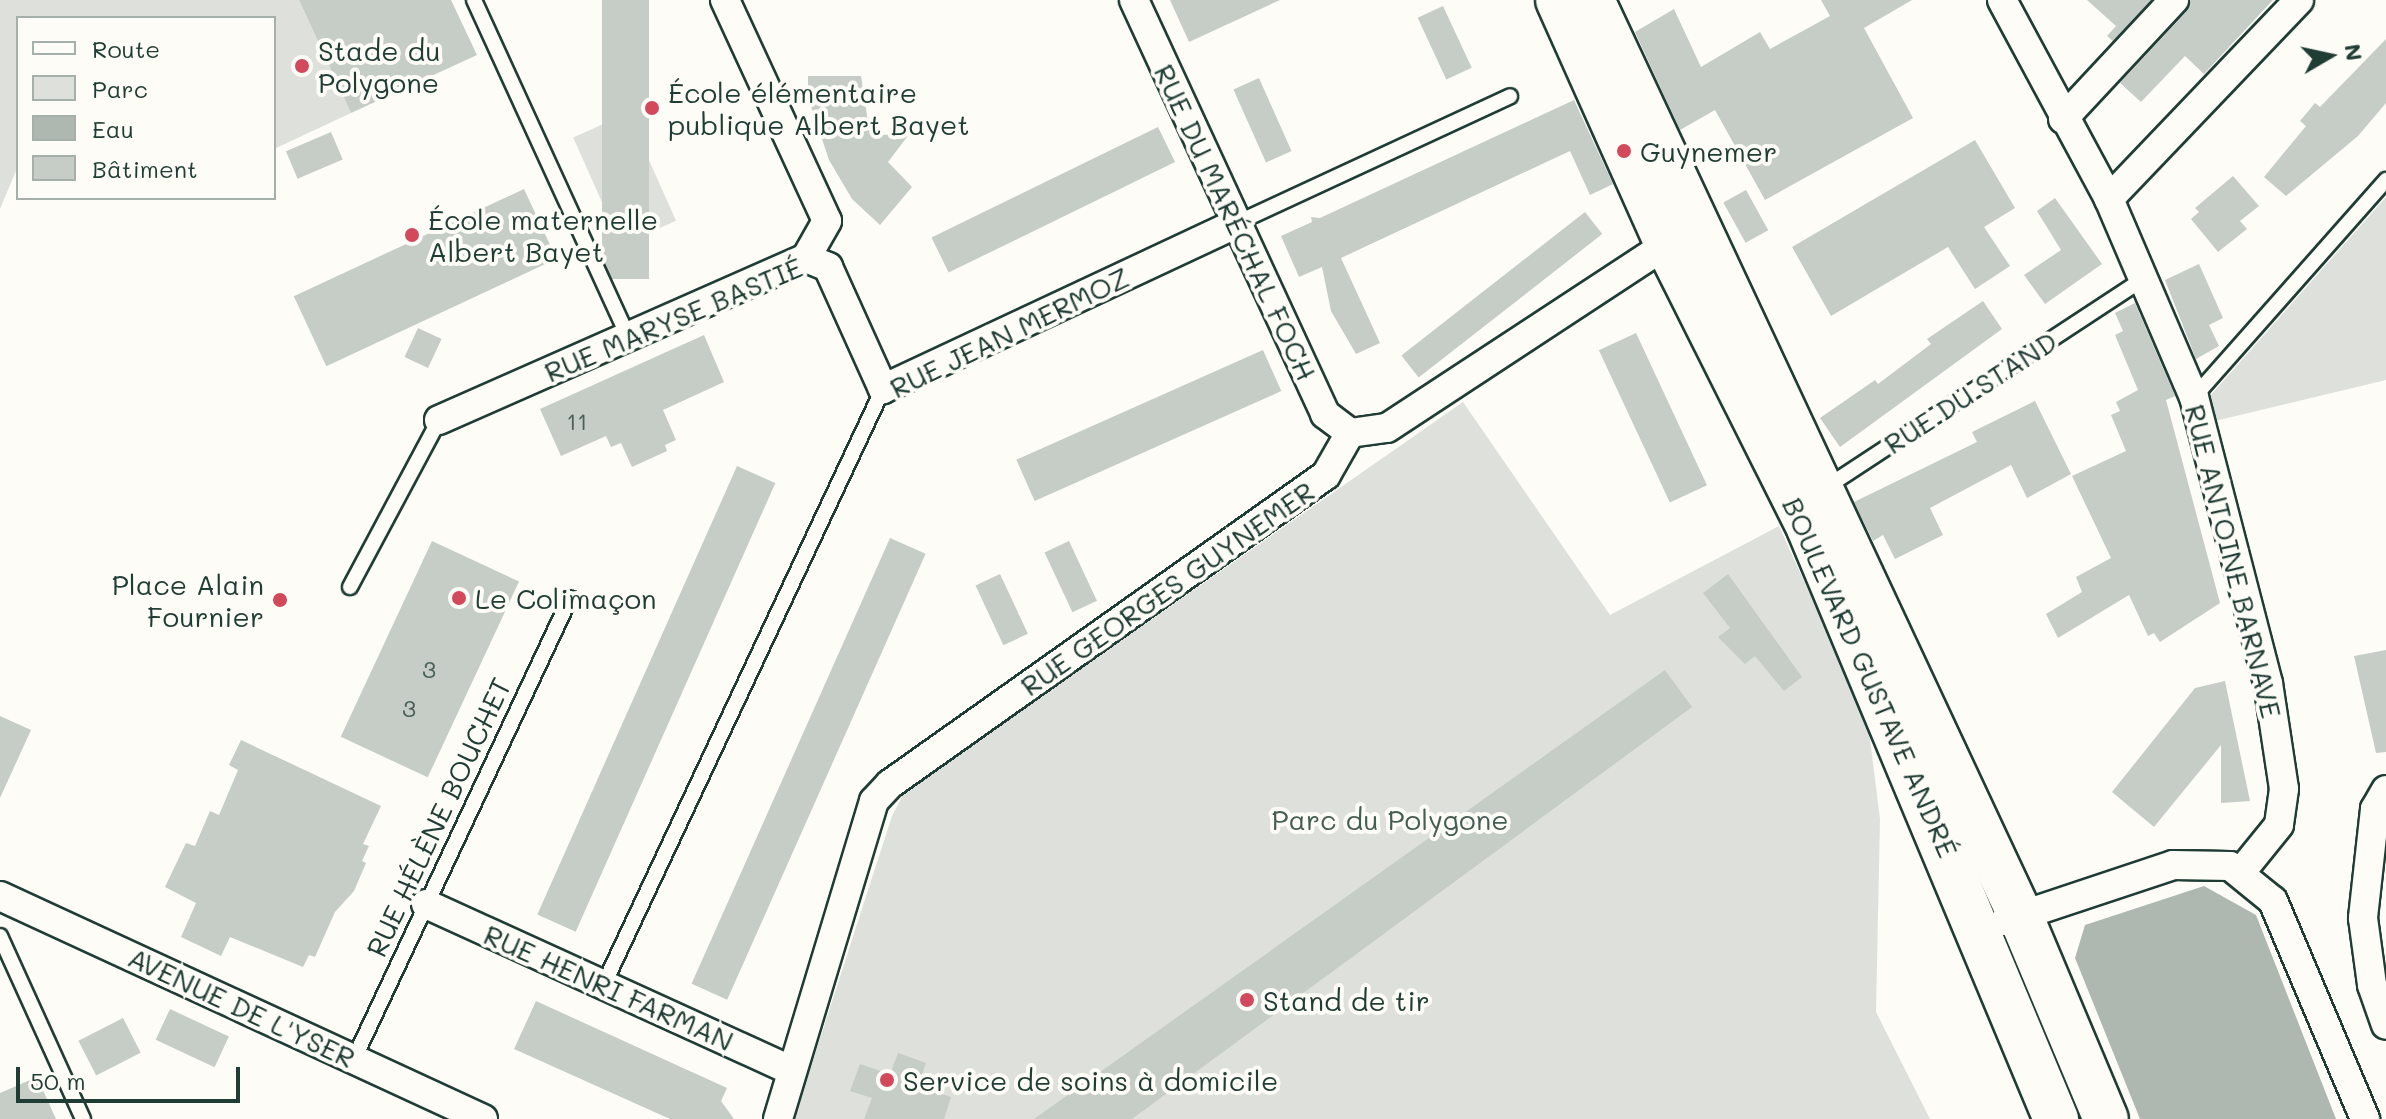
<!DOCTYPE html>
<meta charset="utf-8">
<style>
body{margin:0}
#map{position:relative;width:2386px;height:1119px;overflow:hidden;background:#fdfcf7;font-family:Mali,sans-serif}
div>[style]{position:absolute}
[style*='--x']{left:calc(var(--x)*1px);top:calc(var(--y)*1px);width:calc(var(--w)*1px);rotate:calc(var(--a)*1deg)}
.green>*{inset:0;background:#dde0db;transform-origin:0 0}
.water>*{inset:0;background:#aeb8b1}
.building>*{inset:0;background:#c6cdc7;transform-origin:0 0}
.roads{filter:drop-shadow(2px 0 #1f3d34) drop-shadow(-2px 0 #1f3d34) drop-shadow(0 2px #1f3d34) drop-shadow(0 -2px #1f3d34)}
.lane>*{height:14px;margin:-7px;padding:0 7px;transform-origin:7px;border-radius:7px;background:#fdfcf7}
.street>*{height:28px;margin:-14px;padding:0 14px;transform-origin:14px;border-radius:14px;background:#fdfcf7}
.primary>*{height:44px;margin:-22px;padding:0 22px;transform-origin:22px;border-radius:22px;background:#fdfcf7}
.dots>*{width:22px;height:22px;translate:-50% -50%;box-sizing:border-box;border:4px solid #fdfcf7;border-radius:50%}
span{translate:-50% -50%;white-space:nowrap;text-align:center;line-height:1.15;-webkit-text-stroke:8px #fdfcf7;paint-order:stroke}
.number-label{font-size:24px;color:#496159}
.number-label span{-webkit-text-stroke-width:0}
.poi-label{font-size:28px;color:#1f3d34}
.left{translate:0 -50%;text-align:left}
.right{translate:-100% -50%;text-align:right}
.street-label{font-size:28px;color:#1f3d34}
.park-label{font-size:28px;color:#455e55}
.legend{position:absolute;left:16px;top:16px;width:260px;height:184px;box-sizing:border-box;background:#fdfcf7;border:2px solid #a4b0a9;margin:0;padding:10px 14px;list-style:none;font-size:24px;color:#1f3d34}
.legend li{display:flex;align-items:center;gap:16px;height:40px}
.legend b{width:40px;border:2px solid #a4b0a9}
.north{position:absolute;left:2290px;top:16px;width:80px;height:80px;-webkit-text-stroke:6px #fdfcf7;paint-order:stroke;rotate:81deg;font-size:22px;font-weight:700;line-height:32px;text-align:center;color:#1f3d34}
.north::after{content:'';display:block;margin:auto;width:28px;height:36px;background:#1f3d34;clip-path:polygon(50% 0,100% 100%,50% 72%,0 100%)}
.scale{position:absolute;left:16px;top:1067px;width:224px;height:36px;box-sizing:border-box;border:4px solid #1f3d34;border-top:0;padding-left:10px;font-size:24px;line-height:28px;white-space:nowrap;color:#1f3d34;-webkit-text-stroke:6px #fdfcf7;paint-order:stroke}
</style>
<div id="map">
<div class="green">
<div style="clip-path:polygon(0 0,299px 0,351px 113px,274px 149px,274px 18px,18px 18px,18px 166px,0 209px)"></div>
<div style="left:628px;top:113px;width:118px;height:60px;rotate:66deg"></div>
<div style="clip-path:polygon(2386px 197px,2386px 380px,2215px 421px,2209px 397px)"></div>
<div style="clip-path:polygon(1463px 402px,1610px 615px,1779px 526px,1868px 723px,1880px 819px,1876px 1012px,1930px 1119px,794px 1119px,892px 816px,905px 791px)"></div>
</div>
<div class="water">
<div style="clip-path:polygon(2204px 886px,2256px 915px,2336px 1119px,2140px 1119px,2075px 958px,2085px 925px)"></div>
</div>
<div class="building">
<div style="clip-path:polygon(299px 0,451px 0,477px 55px,351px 113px)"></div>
<div style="left:602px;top:0;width:47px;height:279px"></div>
<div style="clip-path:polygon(1170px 0,1280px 0,1189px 42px)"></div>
<div style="clip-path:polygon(1821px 0,1912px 0,1864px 28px,1913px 118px,1765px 200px,1715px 110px,1680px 130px,1635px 32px,1674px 9px,1701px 67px,1760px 32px,1770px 49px,1830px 16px)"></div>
<div style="clip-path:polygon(2087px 0,2151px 0,2113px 41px,2107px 36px,2116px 26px)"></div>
<div style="clip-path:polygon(2191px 0,2273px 0,2204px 74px,2185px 56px,2141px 102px,2120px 83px,2186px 12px)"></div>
<div style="left:1443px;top:6px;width:68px;height:28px;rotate:65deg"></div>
<div style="clip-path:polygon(2386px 39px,2386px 103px,2358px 136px,2286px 196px,2264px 177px,2306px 126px,2300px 121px,2315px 103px,2320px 107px)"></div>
<div style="clip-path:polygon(808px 76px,861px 76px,868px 122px,882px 135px,910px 133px,888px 162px,912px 187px,880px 225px,852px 199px,829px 160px,808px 97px)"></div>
<div style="left:1259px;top:78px;width:80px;height:28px;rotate:66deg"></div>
<div style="clip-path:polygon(1574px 100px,1613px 184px,1590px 195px,1570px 151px,1341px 258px,1380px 343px,1356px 354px,1331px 311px,1322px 267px,1299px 277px,1281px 236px,1312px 222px,1311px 217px,1320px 218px)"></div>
<div style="left:1158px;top:127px;width:39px;height:252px;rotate:64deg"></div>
<div style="left:331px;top:132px;width:30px;height:49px;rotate:67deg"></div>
<div style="clip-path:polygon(1975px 140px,2015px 208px,1984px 227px,2010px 266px,1975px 289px,1948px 247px,1831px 316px,1792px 247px)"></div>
<div style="clip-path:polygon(2233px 176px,2259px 206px,2240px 221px,2247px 229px,2218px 252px,2191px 219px,2199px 212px,2195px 208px)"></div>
<div style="left:524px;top:189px;width:77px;height:254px;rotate:65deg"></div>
<div style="left:1746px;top:190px;width:46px;height:26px;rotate:61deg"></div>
<div style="clip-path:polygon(2055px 198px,2102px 264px,2045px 304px,2024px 275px,2061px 250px,2037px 211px)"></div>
<div style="left:1585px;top:212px;width:28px;height:233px;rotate:52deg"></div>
<div style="clip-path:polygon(2199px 264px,2223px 318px,2209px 325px,2219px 346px,2196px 359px,2165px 280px)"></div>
<div style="clip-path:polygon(1983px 301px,2002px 329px,1840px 447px,1820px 418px,1875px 380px,1878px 384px,1931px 344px,1927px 339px)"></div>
<div style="clip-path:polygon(2135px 303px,2175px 396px,2166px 400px,2220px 603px,2160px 642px,2154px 633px,2148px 636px,2129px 595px,2058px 638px,2046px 614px,2082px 592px,2076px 577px,2111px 558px,2072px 476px,2126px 451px,2111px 415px,2120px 411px,2116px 402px,2138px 390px,2115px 335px,2123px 331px,2115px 313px)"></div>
<div style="left:418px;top:328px;width:26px;height:32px;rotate:25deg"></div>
<div style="left:1636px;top:333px;width:168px;height:41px;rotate:65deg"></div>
<div style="clip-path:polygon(704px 335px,724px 382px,663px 410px,676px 440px,665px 445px,667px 451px,632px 467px,621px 443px,611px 447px,606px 436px,561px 456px,540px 409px)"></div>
<div style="left:1263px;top:350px;width:45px;height:270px;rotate:66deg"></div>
<div style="clip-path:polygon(2035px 401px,2071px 474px,2027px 498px,2011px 465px,1930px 508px,1943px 535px,1895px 559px,1883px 535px,1873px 541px,1854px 502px,1977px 442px,1972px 432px)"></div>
<div style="left:737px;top:466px;width:42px;height:491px;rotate:24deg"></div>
<div style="left:890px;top:538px;width:39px;height:488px;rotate:24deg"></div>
<div style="left:432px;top:541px;width:96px;height:216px;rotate:25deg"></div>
<div style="left:1069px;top:541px;width:66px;height:27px;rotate:65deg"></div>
<div style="left:1000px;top:574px;width:66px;height:27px;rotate:65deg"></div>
<div style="clip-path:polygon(1728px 574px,1802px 677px,1784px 691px,1755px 656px,1745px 664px,1718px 637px,1730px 628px,1703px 593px)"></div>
<div style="clip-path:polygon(2386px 650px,2386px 752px,2376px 753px,2354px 656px)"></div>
<div style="clip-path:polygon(1665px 670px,1692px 707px,1132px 1119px,1034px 1119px)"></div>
<div style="clip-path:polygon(2225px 681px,2250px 801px,2221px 803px,2221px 745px,2154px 827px,2112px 792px,2195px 688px)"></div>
<div style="clip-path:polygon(0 716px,31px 730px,0 798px)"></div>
<div style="clip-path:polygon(241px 740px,381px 806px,363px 844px,369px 846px,362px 861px,366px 863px,354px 891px,335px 912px,315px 957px,309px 955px,303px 967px,230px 937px,221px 956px,181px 937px,196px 903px,165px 887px,186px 843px,195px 846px,210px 811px,219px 815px,238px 770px,229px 765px)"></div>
<div style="clip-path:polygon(536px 1001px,727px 1088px,721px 1101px,734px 1119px,670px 1119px,514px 1049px)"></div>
<div style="left:170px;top:1009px;width:65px;height:34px;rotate:25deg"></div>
<div style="left:123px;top:1018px;width:39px;height:50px;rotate:63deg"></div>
<div style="clip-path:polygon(898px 1053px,926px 1063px,918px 1086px,951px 1097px,944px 1119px,864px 1119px,872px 1098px,850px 1091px,860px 1064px,890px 1074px)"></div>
<div style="clip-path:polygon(37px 1077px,56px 1119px,0 1119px,0 1093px)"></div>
</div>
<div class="roads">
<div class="lane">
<div style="--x:474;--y:0;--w:367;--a:65.4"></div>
<div style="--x:1237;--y:223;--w:301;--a:-24.9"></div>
<div style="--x:2194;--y:397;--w:290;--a:-48.5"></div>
<div style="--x:1825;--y:488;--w:383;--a:-33.3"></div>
<div style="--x:350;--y:587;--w:189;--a:-61.9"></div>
<div style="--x:0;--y:936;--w:201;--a:65.6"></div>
<div style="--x:604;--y:984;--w:657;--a:-64.88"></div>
<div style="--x:354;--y:1059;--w:509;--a:-64.89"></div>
</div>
<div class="street">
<div style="--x:725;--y:0;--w:243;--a:65.2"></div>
<div style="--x:827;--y:221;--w:43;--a:119.6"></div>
<div style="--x:1134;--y:0;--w:456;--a:65.2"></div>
<div style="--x:1325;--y:414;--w:31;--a:37"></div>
<div style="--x:1350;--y:433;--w:37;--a:-8"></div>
<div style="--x:1387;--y:428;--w:335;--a:-33.3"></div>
<div style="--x:1667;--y:244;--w:17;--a:17"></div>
<div style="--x:2002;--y:0;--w:226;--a:61.7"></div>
<div style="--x:2109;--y:199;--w:215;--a:66.8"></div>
<div style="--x:2194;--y:397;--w:295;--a:75.5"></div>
<div style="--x:2268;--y:683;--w:107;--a:81.4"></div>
<div style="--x:2284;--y:789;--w:36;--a:98"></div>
<div style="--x:2279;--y:825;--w:60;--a:129"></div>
<div style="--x:2063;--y:119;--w:163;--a:-47"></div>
<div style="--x:2109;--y:199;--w:275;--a:-46.3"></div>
<div style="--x:439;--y:420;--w:401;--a:-23.8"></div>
<div style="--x:806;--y:258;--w:24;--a:22"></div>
<div style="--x:828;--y:267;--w:134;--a:65.7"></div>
<div style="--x:883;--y:389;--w:391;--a:-25.1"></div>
<div style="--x:2386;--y:790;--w:22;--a:120"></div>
<div style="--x:2375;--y:809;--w:110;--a:96.3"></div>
<div style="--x:2363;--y:918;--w:68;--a:82.3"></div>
<div style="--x:2372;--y:985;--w:42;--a:70.7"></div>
<div style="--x:0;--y:896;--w:532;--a:24.78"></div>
<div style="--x:426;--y:904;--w:402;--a:24.5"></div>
<div style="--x:2005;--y:921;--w:177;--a:-18.4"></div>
<div style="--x:2173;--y:865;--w:57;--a:1"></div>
<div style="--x:2230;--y:866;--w:55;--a:39.1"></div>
<div style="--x:2273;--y:901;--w:237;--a:67.1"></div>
<div style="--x:778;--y:1119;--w:332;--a:-73.2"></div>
<div style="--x:874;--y:801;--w:23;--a:-47"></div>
<div style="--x:890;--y:784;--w:534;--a:-35.33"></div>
<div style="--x:1326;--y:475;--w:48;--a:-60.3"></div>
</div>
<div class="primary">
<div style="--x:1558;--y:0;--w:267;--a:65.9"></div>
<div style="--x:1667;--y:244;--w:318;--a:63.4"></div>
<div style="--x:1809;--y:528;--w:641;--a:67.32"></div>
<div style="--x:1592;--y:0;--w:1012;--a:64.93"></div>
<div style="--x:2021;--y:917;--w:219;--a:67.2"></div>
</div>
</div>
<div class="dots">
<div style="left:302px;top:66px;background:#d1495b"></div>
<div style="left:652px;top:108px;background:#d1495b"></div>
<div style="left:1624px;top:151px;background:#d1495b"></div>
<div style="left:412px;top:235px;background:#d1495b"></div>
<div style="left:459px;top:598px;background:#d1495b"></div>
<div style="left:280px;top:600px;background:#d1495b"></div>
<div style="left:1247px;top:1000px;background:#d1495b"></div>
<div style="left:887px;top:1080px;background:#d1495b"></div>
</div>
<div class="number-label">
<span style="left:577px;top:421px">11</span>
<span style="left:429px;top:669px">3</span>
<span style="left:409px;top:708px">3</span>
</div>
<div class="poi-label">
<span class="left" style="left:318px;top:66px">Stade du<br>Polygone</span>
<span class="left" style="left:668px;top:108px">École élémentaire<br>publique Albert Bayet</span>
<span class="left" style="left:1640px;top:151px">Guynemer</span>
<span class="left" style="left:428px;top:235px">École maternelle<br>Albert Bayet</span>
<span class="right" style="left:264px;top:600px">Place Alain<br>Fournier</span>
<span class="left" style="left:475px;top:598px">Le Colimaçon</span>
<span class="left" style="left:1263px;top:1000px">Stand de tir</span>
<span class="left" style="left:903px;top:1080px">Service de soins à domicile</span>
</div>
<div class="street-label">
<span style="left:1236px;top:222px;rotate:65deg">RUE DU MARÉCHAL FOCH</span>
<span style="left:673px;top:319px;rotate:-23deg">RUE MARYSE BASTIÉ</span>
<span style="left:1009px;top:332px;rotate:-26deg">RUE JEAN MERMOZ</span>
<span style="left:1970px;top:392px;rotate:-33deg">RUE DU STAND</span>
<span style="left:2234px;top:561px;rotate:76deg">RUE ANTOINE BARNAVE</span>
<span style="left:1167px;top:588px;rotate:-35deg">RUE GEORGES GUYNEMER</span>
<span style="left:1871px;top:677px;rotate:66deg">BOULEVARD GUSTAVE ANDRÉ</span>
<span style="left:438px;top:817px;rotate:-65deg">RUE HÉLÈNE BOUCHET</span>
<span style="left:609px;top:987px;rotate:24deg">RUE HENRI FARMAN</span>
<span style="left:242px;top:1007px;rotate:25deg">AVENUE DE L'YSER</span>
</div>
<div class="park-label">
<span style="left:1390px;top:819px">Parc du Polygone</span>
</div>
<ul class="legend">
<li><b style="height:10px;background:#fdfcf7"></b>Route</li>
<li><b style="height:22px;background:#dde0db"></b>Parc</li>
<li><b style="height:22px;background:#aeb8b1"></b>Eau</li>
<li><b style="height:22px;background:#c6cdc7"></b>Bâtiment</li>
</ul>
<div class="north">N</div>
<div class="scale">50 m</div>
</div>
